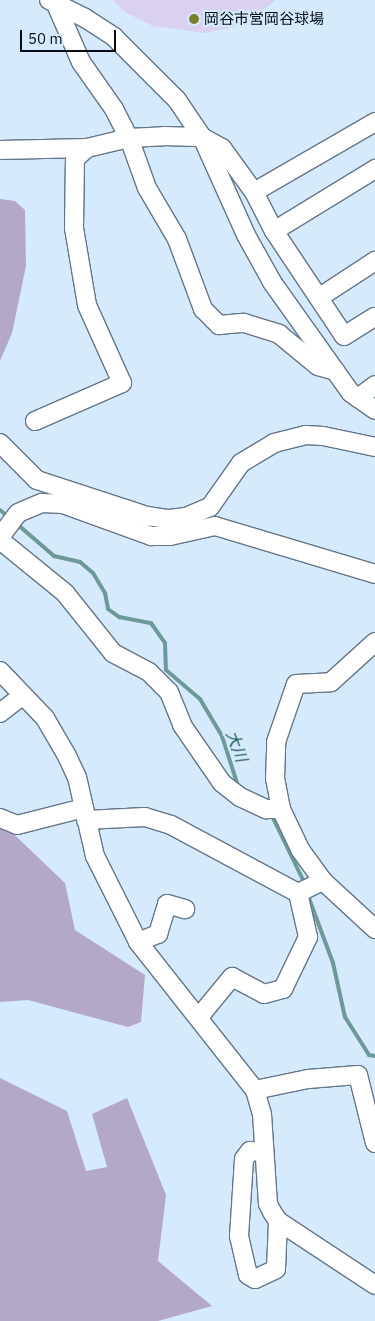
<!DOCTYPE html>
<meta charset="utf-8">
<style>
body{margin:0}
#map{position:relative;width:375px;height:1321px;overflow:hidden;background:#d6eafe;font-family:"IBM Plex Sans","Noto Sans JP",sans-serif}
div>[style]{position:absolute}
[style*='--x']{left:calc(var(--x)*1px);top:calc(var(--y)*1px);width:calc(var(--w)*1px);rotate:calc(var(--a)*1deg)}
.green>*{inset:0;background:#dad0f1}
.forest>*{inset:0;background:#b3a8ca}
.stream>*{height:4px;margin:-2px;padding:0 2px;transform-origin:2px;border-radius:2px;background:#6c9a98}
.roads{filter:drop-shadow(1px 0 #647688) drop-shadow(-1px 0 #647688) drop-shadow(0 1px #647688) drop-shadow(0 -1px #647688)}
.minor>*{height:18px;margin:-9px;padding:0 9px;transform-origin:9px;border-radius:9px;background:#fff}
.dots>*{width:14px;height:14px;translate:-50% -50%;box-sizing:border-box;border:2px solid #d6eafe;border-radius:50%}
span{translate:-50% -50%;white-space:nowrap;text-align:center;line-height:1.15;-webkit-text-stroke:4px #d6eafe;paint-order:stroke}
.poi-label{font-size:15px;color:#070d14}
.left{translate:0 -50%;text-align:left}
.water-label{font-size:16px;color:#135655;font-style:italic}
.scale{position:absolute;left:20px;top:30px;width:96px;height:22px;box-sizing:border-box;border:2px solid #070d14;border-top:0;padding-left:6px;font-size:15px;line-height:18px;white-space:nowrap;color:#070d14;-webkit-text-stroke:4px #d6eafe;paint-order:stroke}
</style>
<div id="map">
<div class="green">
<div style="clip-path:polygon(112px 0,276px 0,255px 16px,233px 27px,205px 33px,153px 26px,127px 13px)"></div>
</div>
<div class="forest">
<div style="clip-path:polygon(0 199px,15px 201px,25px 210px,26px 266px,12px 333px,0 361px)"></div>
<div style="clip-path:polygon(0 821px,65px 883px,75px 930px,145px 975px,141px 1022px,128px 1027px,28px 1000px,0 1002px)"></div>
<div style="clip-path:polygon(0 1078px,67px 1111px,86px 1171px,107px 1167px,92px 1114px,127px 1098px,166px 1195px,158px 1261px,212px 1306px,158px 1321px,0 1321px)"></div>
</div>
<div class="stream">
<div style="--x:0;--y:510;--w:13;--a:39"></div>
<div style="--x:17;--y:524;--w:49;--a:40.9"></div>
<div style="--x:54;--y:556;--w:27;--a:13"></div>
<div style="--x:80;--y:562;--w:17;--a:40"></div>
<div style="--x:93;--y:573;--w:23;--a:59"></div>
<div style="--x:105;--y:593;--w:16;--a:79"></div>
<div style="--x:108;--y:609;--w:14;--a:36"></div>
<div style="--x:119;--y:617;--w:33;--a:11"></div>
<div style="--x:151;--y:623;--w:24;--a:55"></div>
<div style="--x:165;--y:643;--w:27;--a:88"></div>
<div style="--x:166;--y:670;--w:45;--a:40.5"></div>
<div style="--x:200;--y:699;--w:43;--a:59.3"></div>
<div style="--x:222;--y:736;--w:52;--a:72.3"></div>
<div style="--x:271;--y:814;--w:78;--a:64.1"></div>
<div style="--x:307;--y:893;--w:75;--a:69.6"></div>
<div style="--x:333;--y:963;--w:55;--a:77.5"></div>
<div style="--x:345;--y:1017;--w:45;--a:57.7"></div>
<div style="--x:369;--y:1055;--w:6;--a:9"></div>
</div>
<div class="roads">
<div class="minor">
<div style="--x:49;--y:0;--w:40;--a:26.6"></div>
<div style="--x:85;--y:18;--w:35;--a:33"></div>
<div style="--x:114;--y:37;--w:89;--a:45"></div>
<div style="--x:177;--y:100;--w:45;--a:56"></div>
<div style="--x:202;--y:137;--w:107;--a:65.8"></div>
<div style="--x:246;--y:235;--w:54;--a:61"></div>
<div style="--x:272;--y:282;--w:136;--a:54.6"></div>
<div style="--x:351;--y:393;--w:29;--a:35"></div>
<div style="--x:55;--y:2;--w:65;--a:66.6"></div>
<div style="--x:81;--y:62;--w:57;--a:54.9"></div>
<div style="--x:114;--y:109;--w:33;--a:63"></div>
<div style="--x:129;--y:138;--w:53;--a:70.2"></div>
<div style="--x:147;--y:188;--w:59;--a:59.5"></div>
<div style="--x:177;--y:239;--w:75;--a:69.6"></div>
<div style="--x:203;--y:309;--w:23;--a:45"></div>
<div style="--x:219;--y:325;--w:25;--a:-5"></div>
<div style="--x:244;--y:323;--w:37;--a:17"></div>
<div style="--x:279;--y:334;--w:50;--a:39.4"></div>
<div style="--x:318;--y:366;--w:18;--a:16"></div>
<div style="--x:0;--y:150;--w:87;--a:-1.3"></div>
<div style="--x:254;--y:192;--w:140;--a:-30"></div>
<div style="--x:274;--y:231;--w:119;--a:-31.5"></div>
<div style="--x:320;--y:297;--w:66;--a:-33.2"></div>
<div style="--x:358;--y:398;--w:21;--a:-37"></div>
<div style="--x:35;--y:421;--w:95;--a:-23.6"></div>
<div style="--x:122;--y:383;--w:85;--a:-114.2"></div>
<div style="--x:87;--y:305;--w:78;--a:-99.6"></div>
<div style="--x:74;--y:228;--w:69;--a:-89.2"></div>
<div style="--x:75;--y:159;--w:16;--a:-43"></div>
<div style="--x:87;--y:148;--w:43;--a:-13.4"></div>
<div style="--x:129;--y:138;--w:35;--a:-3"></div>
<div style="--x:164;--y:136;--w:38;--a:2"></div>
<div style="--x:202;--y:137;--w:23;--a:29"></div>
<div style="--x:222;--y:148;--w:54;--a:54"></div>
<div style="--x:254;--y:192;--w:44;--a:62.9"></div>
<div style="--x:274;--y:231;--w:126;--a:56.3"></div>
<div style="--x:344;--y:336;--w:36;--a:-32"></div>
<div style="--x:0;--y:443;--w:52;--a:45"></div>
<div style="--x:37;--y:480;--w:116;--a:18.1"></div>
<div style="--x:147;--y:516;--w:22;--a:8"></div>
<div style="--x:169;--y:519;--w:17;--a:-7"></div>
<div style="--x:186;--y:517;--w:26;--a:-23"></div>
<div style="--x:210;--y:507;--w:54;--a:-54.8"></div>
<div style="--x:241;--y:463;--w:39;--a:-31"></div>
<div style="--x:274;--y:443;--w:33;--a:-14"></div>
<div style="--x:306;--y:435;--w:17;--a:3"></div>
<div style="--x:323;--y:436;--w:53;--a:11.9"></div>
<div style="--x:0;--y:537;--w:30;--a:-53"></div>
<div style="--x:18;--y:513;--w:26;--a:-23"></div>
<div style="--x:42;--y:503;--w:21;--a:3"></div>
<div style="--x:63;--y:504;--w:94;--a:20"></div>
<div style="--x:151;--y:536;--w:19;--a:0"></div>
<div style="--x:170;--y:536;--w:46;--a:-12.5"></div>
<div style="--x:215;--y:526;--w:167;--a:16.7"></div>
<div style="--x:0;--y:540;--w:84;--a:39.2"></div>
<div style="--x:65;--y:593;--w:77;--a:51.3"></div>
<div style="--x:113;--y:653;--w:41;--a:27.8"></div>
<div style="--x:149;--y:672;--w:28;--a:45"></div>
<div style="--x:169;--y:692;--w:35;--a:68"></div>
<div style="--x:182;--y:725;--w:70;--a:55.4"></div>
<div style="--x:222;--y:783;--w:23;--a:38"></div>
<div style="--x:240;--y:797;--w:29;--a:25"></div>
<div style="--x:266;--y:809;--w:15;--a:0"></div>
<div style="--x:0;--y:671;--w:65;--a:46.2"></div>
<div style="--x:45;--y:718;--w:44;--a:59.9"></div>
<div style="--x:67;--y:756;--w:23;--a:65"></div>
<div style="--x:77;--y:777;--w:81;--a:77.2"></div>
<div style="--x:95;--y:856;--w:96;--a:63.4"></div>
<div style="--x:138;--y:942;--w:189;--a:51.7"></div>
<div style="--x:255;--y:1090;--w:25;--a:74"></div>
<div style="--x:262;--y:1114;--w:90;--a:86.2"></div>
<div style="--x:268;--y:1204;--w:9;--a:63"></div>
<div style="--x:272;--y:1212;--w:11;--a:56"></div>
<div style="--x:278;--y:1221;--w:116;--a:33.4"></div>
<div style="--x:0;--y:713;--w:29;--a:-38"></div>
<div style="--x:0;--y:818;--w:18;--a:22"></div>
<div style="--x:17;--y:825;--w:69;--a:-14.2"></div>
<div style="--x:86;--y:820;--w:59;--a:-2.9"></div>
<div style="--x:145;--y:817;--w:27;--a:17"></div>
<div style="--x:171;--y:825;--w:144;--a:28.2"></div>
<div style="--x:323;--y:881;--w:71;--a:42.7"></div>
<div style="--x:138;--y:942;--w:22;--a:-22"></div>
<div style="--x:158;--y:934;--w:31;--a:-73"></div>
<div style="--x:167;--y:904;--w:19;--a:16"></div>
<div style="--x:199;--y:1017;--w:52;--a:-50.5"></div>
<div style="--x:232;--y:977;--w:36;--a:28"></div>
<div style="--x:264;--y:994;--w:20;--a:-15"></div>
<div style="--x:283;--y:989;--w:58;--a:-64.3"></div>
<div style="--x:308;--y:937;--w:45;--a:-102.8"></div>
<div style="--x:298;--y:893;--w:28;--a:-26"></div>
<div style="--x:323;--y:881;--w:39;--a:-126"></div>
<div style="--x:300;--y:849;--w:44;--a:-115.4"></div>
<div style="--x:281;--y:809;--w:31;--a:-101"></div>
<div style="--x:275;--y:779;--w:37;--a:-88"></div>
<div style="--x:276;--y:742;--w:61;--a:-71"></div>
<div style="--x:296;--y:684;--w:35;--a:-3"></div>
<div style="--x:331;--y:682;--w:59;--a:-42.3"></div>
<div style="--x:255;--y:1090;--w:54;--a:-11.7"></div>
<div style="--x:308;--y:1079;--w:50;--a:-4.6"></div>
<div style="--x:358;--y:1075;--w:70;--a:76"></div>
<div style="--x:263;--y:1152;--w:13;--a:-176"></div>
<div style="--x:250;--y:1151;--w:10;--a:127"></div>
<div style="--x:244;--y:1159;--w:77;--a:93.7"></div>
<div style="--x:239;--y:1236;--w:40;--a:77"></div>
<div style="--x:248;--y:1275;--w:8;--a:30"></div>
<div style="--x:255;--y:1279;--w:23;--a:-25"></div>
<div style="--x:276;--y:1269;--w:48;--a:-87.6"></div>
</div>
</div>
<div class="dots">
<div style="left:194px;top:19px;background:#78802c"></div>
</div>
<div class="poi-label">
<span class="left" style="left:204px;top:19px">岡谷市営岡谷球場</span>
</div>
<div class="water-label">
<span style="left:237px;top:746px;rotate:69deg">大川</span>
</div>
<div class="scale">50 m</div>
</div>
